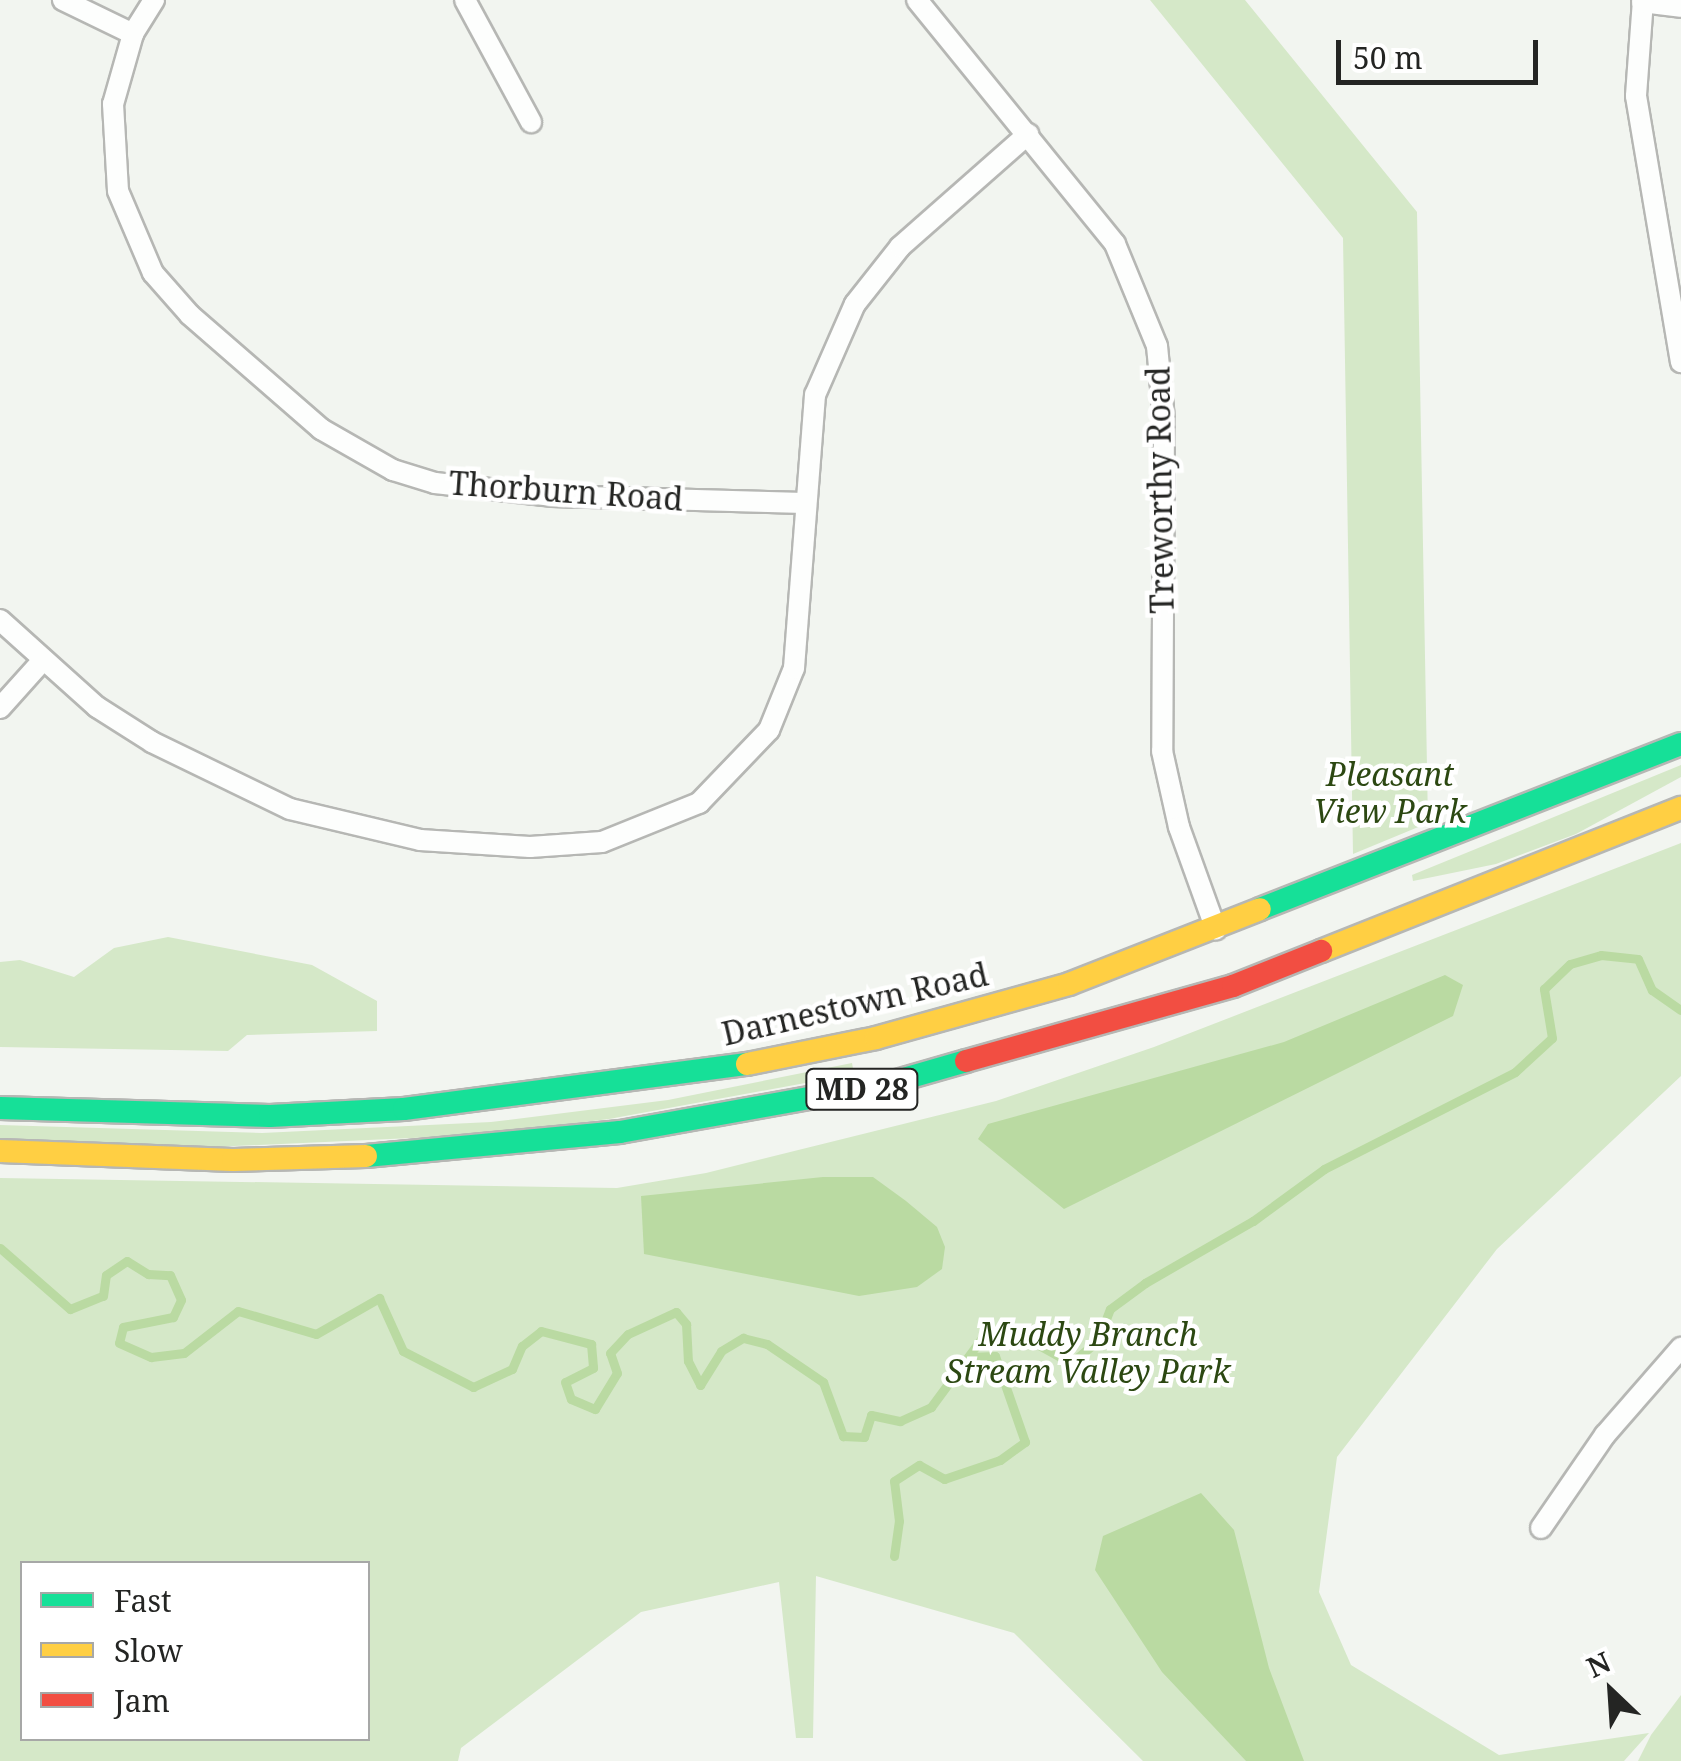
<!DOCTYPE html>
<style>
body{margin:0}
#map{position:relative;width:1681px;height:1761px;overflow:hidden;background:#f2f5f0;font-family:"Noto Serif",serif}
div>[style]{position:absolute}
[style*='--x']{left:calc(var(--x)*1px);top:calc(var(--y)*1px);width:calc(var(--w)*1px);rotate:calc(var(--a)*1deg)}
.green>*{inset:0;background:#d5e8c8}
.water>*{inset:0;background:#badaa2}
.stream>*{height:9px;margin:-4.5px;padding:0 4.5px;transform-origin:4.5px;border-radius:4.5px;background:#badaa2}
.roads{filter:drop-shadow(2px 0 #b6b7b4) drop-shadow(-2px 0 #b6b7b4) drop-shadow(0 2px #b6b7b4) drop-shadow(0 -2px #b6b7b4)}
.street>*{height:20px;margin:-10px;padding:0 10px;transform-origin:10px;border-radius:10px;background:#fdfefd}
.fast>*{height:22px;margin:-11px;padding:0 11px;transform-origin:11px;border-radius:11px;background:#16e098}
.slow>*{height:22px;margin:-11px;padding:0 11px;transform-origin:11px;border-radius:11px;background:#ffcf43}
.jam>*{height:22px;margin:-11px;padding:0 11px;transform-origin:11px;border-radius:11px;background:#f24e42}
span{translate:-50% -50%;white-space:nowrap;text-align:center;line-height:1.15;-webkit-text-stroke:9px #fff;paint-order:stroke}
.shield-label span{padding:2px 8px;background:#fff;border:2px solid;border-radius:8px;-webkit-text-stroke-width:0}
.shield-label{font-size:30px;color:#242523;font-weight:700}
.street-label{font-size:32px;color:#242523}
.park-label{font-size:32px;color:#2c4812;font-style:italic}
.legend{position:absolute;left:20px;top:1561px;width:350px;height:180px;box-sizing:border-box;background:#fff;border:2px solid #a7a8a7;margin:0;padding:12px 18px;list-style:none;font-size:30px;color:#242523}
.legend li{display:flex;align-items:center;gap:20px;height:50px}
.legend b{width:50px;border:2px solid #a7a8a7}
.north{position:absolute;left:1561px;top:1641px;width:100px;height:100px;-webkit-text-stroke:8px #fff;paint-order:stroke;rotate:335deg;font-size:28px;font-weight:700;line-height:40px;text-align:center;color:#242523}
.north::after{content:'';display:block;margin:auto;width:35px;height:45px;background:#242523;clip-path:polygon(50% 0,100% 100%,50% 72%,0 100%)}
.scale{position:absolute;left:1336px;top:40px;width:202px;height:45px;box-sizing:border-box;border:5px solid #242523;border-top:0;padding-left:12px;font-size:30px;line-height:35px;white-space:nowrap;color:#242523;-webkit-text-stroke:8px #fff;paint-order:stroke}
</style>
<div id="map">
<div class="green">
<div style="clip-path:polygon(1150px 0,1245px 0,1417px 212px,1428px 823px,1353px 854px,1343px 238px)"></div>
<div style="clip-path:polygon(1681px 765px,1681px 777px,1576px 834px,1496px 864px,1413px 881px,1412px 875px)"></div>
<div style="clip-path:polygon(evenodd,1681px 843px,1681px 1076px,1497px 1249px,1337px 1457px,1319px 1592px,1351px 1665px,1499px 1755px,1649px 1733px,1624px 1761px,1143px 1761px,1014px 1633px,816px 1576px,813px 1738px,796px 1738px,779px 1582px,641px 1612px,461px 1748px,458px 1761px,0 1761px,0 1178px,617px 1188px,706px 1173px,996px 1101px,1154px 1047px,1681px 843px,22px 1564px,368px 1564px,368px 1738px,22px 1738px,22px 1564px)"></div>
<div style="clip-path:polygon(168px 937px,312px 965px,377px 1001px,377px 1031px,247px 1035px,228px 1051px,0 1047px,0 962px,20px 960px,74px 977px,114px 948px)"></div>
<div style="clip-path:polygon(852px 1063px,854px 1074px,609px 1119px,477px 1135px,213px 1147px,0 1138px,0 1125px,262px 1133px,491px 1122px,668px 1100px)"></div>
<div style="clip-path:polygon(1681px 1695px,1681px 1761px,1638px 1761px,1651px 1735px)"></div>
</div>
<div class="water">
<div style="clip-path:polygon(1445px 975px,1463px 985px,1453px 1016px,1064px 1209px,978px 1139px,988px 1124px,1284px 1042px)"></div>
<div style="clip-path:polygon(823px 1177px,873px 1177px,906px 1201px,937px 1227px,945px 1247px,942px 1269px,917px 1287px,859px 1296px,644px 1254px,641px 1196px)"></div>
<div style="clip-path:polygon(1201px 1493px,1234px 1530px,1269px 1668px,1304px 1761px,1246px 1761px,1162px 1672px,1095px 1570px,1103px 1536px)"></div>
</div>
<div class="stream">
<div style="--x:0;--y:1248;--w:93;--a:41.1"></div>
<div style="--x:70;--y:1309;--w:35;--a:-22"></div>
<div style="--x:103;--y:1296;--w:21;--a:-82"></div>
<div style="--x:106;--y:1275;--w:25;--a:-34"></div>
<div style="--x:127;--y:1261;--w:25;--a:32"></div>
<div style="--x:148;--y:1274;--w:22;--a:3"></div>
<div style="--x:170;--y:1275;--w:27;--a:66"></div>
<div style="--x:181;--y:1300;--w:19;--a:115"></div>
<div style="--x:173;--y:1317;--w:51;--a:168.7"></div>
<div style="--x:123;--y:1327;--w:16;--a:104"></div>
<div style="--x:119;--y:1343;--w:35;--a:24"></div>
<div style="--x:151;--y:1357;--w:33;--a:-7"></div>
<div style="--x:184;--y:1353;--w:68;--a:-37.9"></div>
<div style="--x:238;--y:1311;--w:81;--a:16.4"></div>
<div style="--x:316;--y:1334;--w:73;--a:-29.7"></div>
<div style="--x:379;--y:1298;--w:58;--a:65.6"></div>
<div style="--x:403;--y:1351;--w:79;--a:27.2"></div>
<div style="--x:473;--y:1387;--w:43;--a:-24.8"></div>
<div style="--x:512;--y:1369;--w:25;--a:-67"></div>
<div style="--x:522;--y:1346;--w:24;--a:-38"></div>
<div style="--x:541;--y:1331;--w:52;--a:14.6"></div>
<div style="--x:591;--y:1344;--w:24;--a:85"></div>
<div style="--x:593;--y:1368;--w:31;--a:153"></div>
<div style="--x:565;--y:1382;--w:18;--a:71"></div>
<div style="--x:571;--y:1399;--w:26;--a:23"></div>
<div style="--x:595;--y:1409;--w:42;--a:-58.6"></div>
<div style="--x:617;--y:1373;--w:21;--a:-109"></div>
<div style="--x:610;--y:1353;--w:26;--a:-47"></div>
<div style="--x:628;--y:1334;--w:53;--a:-24.6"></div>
<div style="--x:676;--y:1312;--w:16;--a:50"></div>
<div style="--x:686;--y:1324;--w:37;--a:87"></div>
<div style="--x:688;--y:1361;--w:27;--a:63"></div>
<div style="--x:700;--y:1385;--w:40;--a:-58"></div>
<div style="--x:721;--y:1351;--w:26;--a:-31"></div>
<div style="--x:743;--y:1338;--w:25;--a:14"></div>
<div style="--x:767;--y:1344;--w:68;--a:34.2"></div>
<div style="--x:823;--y:1382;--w:58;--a:69.7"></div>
<div style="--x:843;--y:1436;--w:21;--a:3"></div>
<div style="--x:864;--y:1437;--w:23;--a:-72"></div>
<div style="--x:871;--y:1415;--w:30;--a:12"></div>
<div style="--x:900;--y:1421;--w:34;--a:-24"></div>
<div style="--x:931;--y:1407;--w:89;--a:-53.6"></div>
<div style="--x:984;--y:1335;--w:33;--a:-3"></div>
<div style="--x:1017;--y:1333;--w:62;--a:29.1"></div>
<div style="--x:1071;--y:1363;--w:35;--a:-40"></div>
<div style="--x:1098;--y:1340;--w:33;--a:-69"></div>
<div style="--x:1110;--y:1309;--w:44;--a:-36.6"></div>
<div style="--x:1145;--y:1283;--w:125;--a:-29.9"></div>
<div style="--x:1253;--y:1221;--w:88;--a:-36.2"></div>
<div style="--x:1324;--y:1169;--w:214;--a:-26.9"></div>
<div style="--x:1515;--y:1072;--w:50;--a:-42.6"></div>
<div style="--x:1552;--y:1038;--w:50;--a:-99.3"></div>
<div style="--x:1544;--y:989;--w:36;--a:-44"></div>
<div style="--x:1570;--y:964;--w:32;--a:-16"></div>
<div style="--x:1601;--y:955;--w:37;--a:6"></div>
<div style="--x:1638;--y:959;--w:34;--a:66"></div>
<div style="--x:1652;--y:990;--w:35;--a:35"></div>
<div style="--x:894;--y:1556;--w:35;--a:-82"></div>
<div style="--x:899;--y:1521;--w:40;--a:-97.1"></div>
<div style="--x:894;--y:1481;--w:30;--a:-33"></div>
<div style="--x:919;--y:1465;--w:29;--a:29"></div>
<div style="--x:944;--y:1479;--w:59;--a:-18.7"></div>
<div style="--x:1000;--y:1460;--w:31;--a:-36"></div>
<div style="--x:1025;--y:1442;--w:91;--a:-109.2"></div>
<div style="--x:995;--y:1356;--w:26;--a:178"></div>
</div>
<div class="roads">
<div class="street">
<div style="--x:63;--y:0;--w:78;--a:25.9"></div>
<div style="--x:154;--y:0;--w:40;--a:122"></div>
<div style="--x:133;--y:34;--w:73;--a:105.9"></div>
<div style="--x:113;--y:104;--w:87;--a:86.7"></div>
<div style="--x:118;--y:191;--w:89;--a:66.9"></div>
<div style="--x:153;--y:273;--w:56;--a:48.6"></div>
<div style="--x:190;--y:315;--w:174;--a:41"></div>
<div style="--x:321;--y:429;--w:83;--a:29.7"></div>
<div style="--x:393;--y:470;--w:44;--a:17.2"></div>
<div style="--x:435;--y:483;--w:119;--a:6.3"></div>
<div style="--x:553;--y:496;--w:250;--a:1.6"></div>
<div style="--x:465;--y:0;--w:139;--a:61.6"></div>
<div style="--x:917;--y:0;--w:314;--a:50.9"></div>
<div style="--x:1115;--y:244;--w:110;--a:67.6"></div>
<div style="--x:1157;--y:346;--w:73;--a:84.5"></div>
<div style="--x:1164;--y:419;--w:332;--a:90.3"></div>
<div style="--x:1162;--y:751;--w:78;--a:77.4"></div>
<div style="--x:1179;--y:827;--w:109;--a:70.2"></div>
<div style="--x:1643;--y:0;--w:96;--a:94.2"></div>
<div style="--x:1636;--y:96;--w:270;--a:80.4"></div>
<div style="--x:1642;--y:2;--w:39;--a:7"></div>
<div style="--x:0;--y:620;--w:130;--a:41.9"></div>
<div style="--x:97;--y:707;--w:65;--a:32.5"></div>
<div style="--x:152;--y:742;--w:153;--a:25.9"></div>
<div style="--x:290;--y:809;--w:134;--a:13.4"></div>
<div style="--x:420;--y:840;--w:110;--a:3.6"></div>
<div style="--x:530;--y:847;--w:72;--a:-4"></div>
<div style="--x:602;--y:842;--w:105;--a:-21.9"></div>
<div style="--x:699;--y:803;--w:101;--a:-46.2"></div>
<div style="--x:769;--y:730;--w:67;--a:-68"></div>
<div style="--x:794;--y:668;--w:274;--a:-85.6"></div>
<div style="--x:815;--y:395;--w:99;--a:-66.3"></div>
<div style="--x:855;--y:304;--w:73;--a:-51.7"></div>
<div style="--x:900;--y:247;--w:171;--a:-41.4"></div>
<div style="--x:0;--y:708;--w:64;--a:-48.1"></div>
<div style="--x:1541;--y:1528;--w:113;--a:-55.5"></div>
<div style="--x:1605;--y:1435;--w:116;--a:-48.9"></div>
</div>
<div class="fast">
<div style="--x:1260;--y:909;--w:452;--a:-21.4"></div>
<div style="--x:0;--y:1108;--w:270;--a:1.7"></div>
<div style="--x:270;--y:1116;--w:134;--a:-3"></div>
<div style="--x:404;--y:1109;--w:346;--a:-7.5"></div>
<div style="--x:366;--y:1156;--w:255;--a:-5.4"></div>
<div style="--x:620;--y:1132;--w:270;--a:-10.2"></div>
<div style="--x:886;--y:1084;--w:83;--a:-16"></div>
</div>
<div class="slow">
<div style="--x:1321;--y:951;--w:387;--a:-21.7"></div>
<div style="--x:747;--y:1064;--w:132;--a:-11.4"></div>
<div style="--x:876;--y:1038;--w:200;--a:-15.6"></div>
<div style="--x:1069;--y:984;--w:205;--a:-21.4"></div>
<div style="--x:0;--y:1151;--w:233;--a:2.2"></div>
<div style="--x:233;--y:1160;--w:133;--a:-1.7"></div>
</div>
<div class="jam">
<div style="--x:966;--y:1061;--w:277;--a:-15.7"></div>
<div style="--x:1233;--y:986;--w:95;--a:-21.7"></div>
</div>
</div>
<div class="shield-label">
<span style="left:862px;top:1089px">MD 28</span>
</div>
<div class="street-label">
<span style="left:1160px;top:490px;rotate:-91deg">Treworthy Road</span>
<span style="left:566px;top:491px;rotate:4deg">Thorburn Road</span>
<span style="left:855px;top:1004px;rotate:-13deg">Darnestown Road</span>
</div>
<div class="park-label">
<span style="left:1390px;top:793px">Pleasant<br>View Park</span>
<span style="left:1088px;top:1353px">Muddy Branch<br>Stream Valley Park</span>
</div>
<ul class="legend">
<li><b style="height:12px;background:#16e098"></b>Fast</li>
<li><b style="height:12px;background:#ffcf43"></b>Slow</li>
<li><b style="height:12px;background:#f24e42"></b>Jam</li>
</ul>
<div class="north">N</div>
<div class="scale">50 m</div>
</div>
